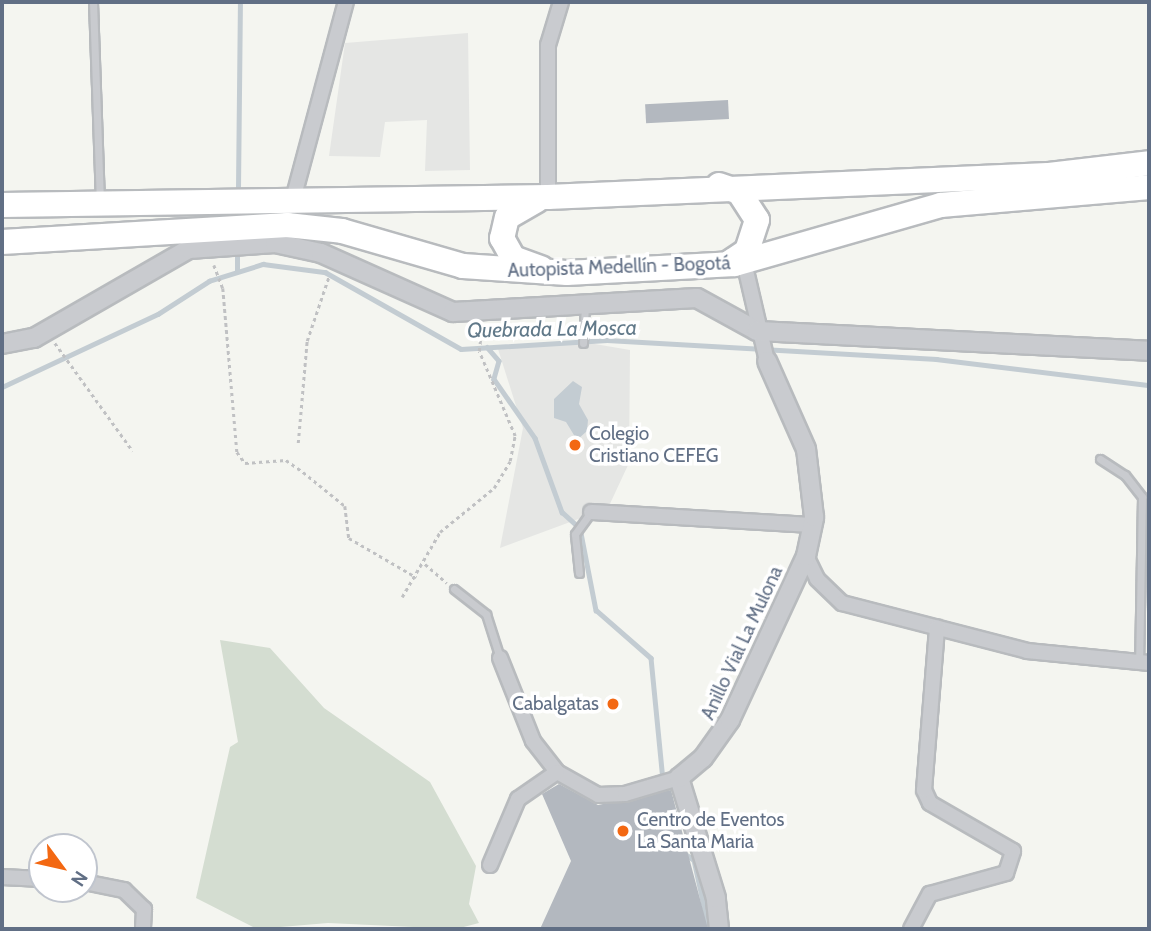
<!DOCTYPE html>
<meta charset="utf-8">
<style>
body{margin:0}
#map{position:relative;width:1151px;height:931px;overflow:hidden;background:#f4f5f0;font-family:Cabin,sans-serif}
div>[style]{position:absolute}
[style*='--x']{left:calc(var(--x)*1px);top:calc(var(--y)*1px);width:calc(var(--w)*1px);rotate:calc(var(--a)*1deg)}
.built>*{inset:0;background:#e5e6e4}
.green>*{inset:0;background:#d4ddd1}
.water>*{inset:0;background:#c3ccd2}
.stream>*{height:4.5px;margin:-2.25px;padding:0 2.25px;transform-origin:2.25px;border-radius:2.25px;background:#c3ccd2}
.building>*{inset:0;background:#b3b8bf;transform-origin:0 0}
.path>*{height:2.5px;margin-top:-1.25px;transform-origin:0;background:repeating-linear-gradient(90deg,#c0c1c3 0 3.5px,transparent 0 7px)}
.roads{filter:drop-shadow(2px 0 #b8bbbe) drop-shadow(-2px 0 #b8bbbe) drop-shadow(0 2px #b8bbbe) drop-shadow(0 -2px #b8bbbe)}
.service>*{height:7px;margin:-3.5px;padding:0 3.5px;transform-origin:3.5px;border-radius:3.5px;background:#c9cbcf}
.minor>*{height:14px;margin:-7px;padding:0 7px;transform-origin:7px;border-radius:7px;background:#c9cbcf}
.tertiary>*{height:18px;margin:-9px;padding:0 9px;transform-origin:9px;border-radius:9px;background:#c9cbcf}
.trunk>*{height:24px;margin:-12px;padding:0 12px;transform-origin:12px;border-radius:12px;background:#fff}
.dots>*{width:19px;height:19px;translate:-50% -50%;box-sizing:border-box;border:4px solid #fff;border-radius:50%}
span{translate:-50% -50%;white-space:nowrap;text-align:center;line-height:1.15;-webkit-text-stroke:7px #fff;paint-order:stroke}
.street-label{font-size:19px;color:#616f85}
.poi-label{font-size:19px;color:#616f85}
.left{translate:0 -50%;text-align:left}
.right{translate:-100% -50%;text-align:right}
.water-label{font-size:21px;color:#617989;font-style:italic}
.frame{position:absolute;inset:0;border:4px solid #616f85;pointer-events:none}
.north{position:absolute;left:28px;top:833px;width:70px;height:70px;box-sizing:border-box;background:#fff;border:2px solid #c0c5ce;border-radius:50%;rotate:123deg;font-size:19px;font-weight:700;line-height:28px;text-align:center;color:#616f85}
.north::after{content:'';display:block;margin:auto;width:24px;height:32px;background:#f36812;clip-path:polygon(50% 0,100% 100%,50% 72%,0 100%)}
</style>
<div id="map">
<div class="built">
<div style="clip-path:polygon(468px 33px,470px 170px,425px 171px,427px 120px,385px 122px,380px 157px,329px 156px,345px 43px)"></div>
<div style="clip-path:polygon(589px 343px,630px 350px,629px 463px,608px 508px,500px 548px,523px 428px,498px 349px)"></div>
</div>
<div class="green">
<div style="clip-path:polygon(220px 640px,270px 648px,324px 708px,430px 782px,476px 866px,469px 904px,479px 923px,456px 929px,328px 923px,257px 929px,196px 898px,230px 747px,238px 742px)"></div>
</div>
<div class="water">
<div style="clip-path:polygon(573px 381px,582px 387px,579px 404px,588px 420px,587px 431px,577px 440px,566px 422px,554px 418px,554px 399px)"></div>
</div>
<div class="stream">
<div style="--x:238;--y:188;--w:186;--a:-89.4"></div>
<div style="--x:237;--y:272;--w:16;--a:-90"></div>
<div style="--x:487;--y:347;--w:18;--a:49"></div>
<div style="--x:499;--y:361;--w:19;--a:106"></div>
<div style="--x:494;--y:379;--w:72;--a:55.2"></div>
<div style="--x:535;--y:438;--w:79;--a:70"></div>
<div style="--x:562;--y:512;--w:24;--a:42"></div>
<div style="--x:580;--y:528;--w:84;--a:79"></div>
<div style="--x:596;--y:610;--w:73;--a:41.1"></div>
<div style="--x:651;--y:658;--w:124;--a:84.4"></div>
<div style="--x:2;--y:387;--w:172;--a:-25.1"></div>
<div style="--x:158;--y:314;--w:61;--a:-32.9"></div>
<div style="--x:209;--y:281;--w:57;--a:-17.5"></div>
<div style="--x:263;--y:264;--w:63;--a:7.4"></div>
<div style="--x:325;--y:272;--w:156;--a:29.5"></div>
<div style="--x:461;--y:349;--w:146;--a:-3.5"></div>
<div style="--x:607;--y:340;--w:330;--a:3.3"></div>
<div style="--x:936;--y:359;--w:215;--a:7"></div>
<div style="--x:684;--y:853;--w:12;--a:35"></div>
<div style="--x:694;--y:860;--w:71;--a:77.7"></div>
</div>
<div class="building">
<div style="left:728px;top:100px;width:19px;height:83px;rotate:87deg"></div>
<div style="clip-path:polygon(559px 784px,598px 805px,671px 790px,708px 929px,540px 929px,571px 861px,542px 794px)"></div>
</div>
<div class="path">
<div style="--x:214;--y:265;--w:25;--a:69"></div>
<div style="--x:223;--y:288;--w:165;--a:85.1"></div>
<div style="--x:237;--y:452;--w:14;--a:54"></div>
<div style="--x:245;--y:463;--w:41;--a:-4.2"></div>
<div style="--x:286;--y:460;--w:21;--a:35"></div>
<div style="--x:303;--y:472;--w:54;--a:39"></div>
<div style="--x:345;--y:506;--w:32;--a:83"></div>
<div style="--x:349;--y:538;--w:78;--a:30.2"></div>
<div style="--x:55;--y:343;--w:133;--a:54.2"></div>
<div style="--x:298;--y:443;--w:102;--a:-85"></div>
<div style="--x:307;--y:341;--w:69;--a:-71.3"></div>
<div style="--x:425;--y:564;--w:29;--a:41"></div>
<div style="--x:402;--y:597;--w:75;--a:-59.7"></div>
<div style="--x:440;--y:532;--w:70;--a:-39.2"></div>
<div style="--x:494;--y:488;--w:31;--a:-59"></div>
<div style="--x:510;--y:461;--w:25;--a:-79"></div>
<div style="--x:515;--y:436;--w:92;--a:-113"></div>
<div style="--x:479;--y:351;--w:24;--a:-83"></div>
</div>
<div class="roads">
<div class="service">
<div style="--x:93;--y:2;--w:198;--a:88"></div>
<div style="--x:583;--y:343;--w:35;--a:-87"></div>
<div style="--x:1100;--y:459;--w:30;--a:33"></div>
<div style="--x:1125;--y:475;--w:28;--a:52"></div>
<div style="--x:1142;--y:497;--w:166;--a:91"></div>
<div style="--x:579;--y:573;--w:39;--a:-96"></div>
<div style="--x:575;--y:534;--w:27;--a:-54"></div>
<div style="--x:454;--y:589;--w:41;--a:38"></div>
<div style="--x:486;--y:614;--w:46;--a:72.3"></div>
</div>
<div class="minor">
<div style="--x:548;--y:197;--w:152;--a:-90"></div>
<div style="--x:548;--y:45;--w:45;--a:-73.2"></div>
<div style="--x:292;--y:203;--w:208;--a:-75"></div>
<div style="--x:744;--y:262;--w:102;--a:76.9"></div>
<div style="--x:591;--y:512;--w:222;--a:3.4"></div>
<div style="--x:806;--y:556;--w:25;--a:64"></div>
<div style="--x:817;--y:579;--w:35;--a:44"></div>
<div style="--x:842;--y:603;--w:191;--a:14.5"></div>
<div style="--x:1027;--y:651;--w:123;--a:5.6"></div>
<div style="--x:500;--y:658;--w:89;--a:68.3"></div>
<div style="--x:533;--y:741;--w:39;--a:52"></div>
<div style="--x:557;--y:772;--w:47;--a:29.3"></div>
<div style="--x:598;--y:795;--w:27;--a:-2"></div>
<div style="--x:625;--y:794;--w:56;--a:-16.5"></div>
<div style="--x:490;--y:865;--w:72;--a:-67"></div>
<div style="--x:518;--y:799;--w:47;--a:-34.7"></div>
<div style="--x:2;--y:877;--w:40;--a:2.9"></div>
<div style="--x:84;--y:882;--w:41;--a:11.3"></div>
<div style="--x:124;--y:890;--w:28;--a:44"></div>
<div style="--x:144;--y:909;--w:20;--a:93"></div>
<div style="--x:911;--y:929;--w:40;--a:-62"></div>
<div style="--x:930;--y:894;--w:79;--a:-15.4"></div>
<div style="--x:1006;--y:873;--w:23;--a:-72"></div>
<div style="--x:1013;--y:851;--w:96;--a:-150"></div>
<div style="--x:930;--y:803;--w:14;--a:-115"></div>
<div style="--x:924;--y:790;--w:163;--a:-85.4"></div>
</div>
<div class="tertiary">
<div style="--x:2;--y:344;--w:33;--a:-11"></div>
<div style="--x:34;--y:338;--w:179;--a:-29.9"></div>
<div style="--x:189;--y:249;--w:86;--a:-4"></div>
<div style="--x:275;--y:243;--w:47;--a:12.3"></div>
<div style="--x:321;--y:253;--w:145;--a:24.1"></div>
<div style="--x:453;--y:312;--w:244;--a:-3.3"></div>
<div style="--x:697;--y:298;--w:68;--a:28.8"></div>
<div style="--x:757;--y:331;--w:393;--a:2.9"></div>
<div style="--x:719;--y:929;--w:31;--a:-96"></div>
<div style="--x:716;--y:898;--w:126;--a:-107.1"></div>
<div style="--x:679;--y:778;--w:31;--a:-40"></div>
<div style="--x:703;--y:758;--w:47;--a:-54.6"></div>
<div style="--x:730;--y:720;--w:181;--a:-65.1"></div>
<div style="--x:806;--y:556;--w:40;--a:-78"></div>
<div style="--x:814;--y:517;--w:68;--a:-96.7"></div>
<div style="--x:806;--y:449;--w:96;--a:-113.9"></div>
</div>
<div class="trunk">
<div style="--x:719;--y:185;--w:21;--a:19"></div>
<div style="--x:739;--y:192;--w:33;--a:57"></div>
<div style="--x:757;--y:220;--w:33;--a:108"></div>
<div style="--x:747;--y:251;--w:22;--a:146"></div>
<div style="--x:537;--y:200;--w:34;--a:150"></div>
<div style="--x:507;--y:217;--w:22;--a:103"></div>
<div style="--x:502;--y:238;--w:23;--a:61"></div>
<div style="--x:513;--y:258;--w:30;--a:20"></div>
<div style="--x:2;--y:205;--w:546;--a:-0.84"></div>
<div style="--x:548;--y:197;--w:501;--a:-2.51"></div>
<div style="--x:1049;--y:175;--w:101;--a:-6.8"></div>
<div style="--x:2;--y:242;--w:286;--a:-3.4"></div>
<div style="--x:287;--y:225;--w:55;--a:6.2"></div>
<div style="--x:342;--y:231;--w:126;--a:16.1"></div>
<div style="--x:463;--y:266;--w:104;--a:3.9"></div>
<div style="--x:567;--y:273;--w:168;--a:-3.1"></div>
<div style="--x:735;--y:264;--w:214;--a:-16"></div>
<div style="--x:941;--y:205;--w:209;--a:-4.9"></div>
</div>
</div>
<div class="dots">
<div style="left:575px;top:445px;background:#f36812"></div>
<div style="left:613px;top:704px;background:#f36812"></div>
<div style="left:623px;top:831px;background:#f36812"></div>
</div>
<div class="street-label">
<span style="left:619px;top:267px;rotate:-2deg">Autopista Medellín - Bogotá</span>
<span style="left:742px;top:643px;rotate:-65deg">Anillo Vial La Mulona</span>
</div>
<div class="poi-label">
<span class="left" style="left:589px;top:445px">Colegio<br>Cristiano CEFEG</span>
<span class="right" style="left:599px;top:704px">Cabalgatas</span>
<span class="left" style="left:637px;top:831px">Centro de Eventos<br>La Santa Maria</span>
</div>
<div class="water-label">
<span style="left:552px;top:329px;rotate:-1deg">Quebrada La Mosca</span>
</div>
<div class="frame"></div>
<div class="north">N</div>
</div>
